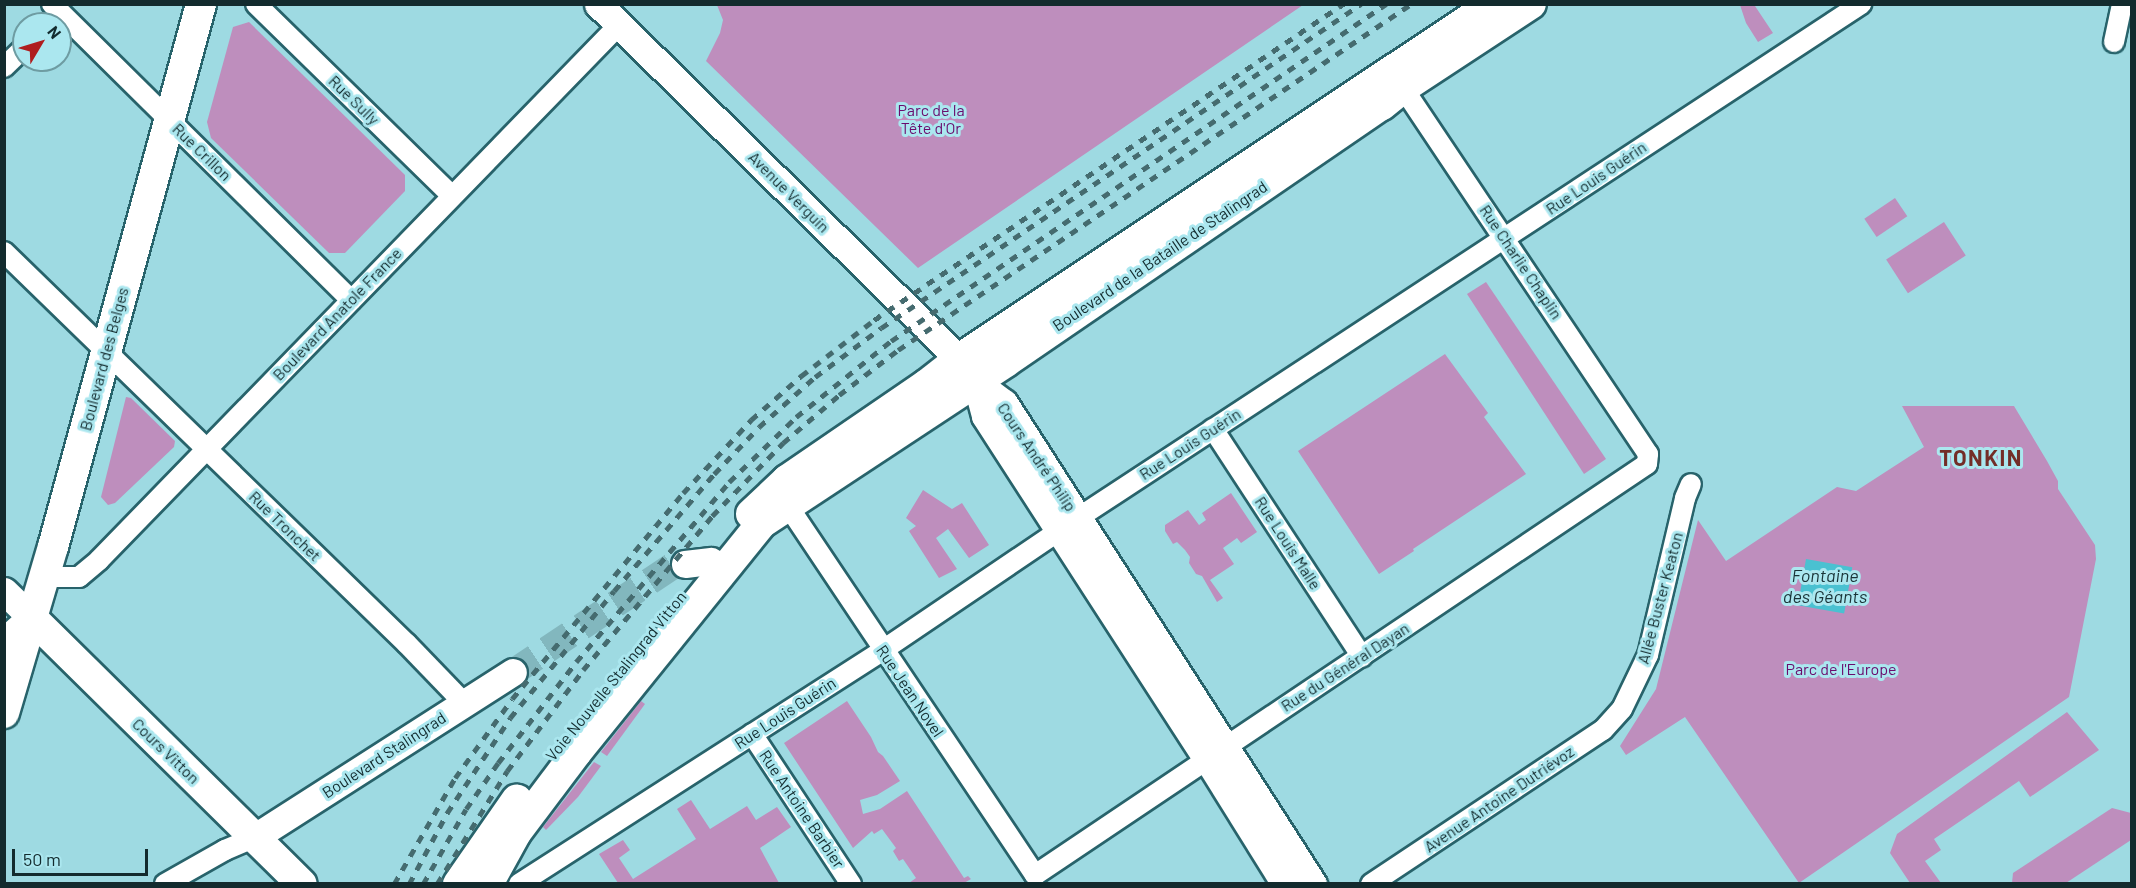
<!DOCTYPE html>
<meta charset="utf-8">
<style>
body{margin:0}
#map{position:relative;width:2136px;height:888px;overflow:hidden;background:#9edae2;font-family:Barlow,sans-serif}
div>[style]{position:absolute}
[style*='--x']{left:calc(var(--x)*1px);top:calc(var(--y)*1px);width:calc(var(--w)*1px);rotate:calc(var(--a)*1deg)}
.green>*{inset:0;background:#be8ebd;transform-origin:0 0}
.water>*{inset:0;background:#4ac1d1;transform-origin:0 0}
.secondary-tunnel>*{height:27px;margin-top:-13.5px;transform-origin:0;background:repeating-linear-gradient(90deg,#82b7be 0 27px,transparent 0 41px)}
.roads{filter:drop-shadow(2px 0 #28636b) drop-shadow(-2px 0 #28636b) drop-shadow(0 2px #28636b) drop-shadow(0 -2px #28636b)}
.street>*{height:20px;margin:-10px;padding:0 10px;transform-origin:10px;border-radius:10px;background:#fff}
.secondary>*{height:27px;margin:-13.5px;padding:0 13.5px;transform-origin:13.5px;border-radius:13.5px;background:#fff}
.primary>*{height:30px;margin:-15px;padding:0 15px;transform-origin:15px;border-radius:15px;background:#fff}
.rail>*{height:4.5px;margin-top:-2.25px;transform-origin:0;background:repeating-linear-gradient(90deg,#456b6f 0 8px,transparent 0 16px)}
span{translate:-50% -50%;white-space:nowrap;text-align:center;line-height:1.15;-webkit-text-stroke:6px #abe7ef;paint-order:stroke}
.street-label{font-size:16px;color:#132b2e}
.park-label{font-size:16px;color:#6a0c6d}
.water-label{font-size:18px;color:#193337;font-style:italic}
.district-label{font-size:22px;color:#732d28;font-weight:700;letter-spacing:1.5px}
.frame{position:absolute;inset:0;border:6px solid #132b2e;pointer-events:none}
.north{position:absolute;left:12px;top:12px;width:60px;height:60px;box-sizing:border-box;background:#abe7ef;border:2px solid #6e9ca2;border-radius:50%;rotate:52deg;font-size:16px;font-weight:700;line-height:24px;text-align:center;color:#132b2e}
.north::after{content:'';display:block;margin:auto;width:21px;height:27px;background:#af1e1f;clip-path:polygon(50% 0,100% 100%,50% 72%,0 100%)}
.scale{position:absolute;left:12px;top:849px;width:136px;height:27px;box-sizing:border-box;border:3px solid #132b2e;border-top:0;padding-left:8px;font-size:18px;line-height:21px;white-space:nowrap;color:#132b2e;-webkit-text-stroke:4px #abe7ef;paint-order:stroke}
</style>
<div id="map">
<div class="green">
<div style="clip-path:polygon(717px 5px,1303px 5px,918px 268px,706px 61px,720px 33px,723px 20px)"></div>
<div style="clip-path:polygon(1740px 5px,1757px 5px,1755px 6px,1773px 33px,1758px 42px,1746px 23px)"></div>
<div style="clip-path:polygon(249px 22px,405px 175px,405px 191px,345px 253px,329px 253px,211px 138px,207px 122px,233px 27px)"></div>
<div style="left:1895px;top:198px;width:22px;height:37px;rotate:56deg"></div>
<div style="left:1944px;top:222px;width:40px;height:69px;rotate:57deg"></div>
<div style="clip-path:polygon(1486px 282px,1606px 459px,1584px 474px,1467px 294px)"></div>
<div style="clip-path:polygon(1445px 354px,1488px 413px,1484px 417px,1526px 474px,1413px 549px,1414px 551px,1379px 574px,1298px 451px)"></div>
<div style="clip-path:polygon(126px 397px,131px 398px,175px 441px,174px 447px,115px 503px,108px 505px,101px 497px)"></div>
<div style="clip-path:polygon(1902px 406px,2014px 406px,2047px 461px,2058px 481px,2058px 489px,2095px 545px,2096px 559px,2069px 697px,1799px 883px,1685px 717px,1626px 755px,1620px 746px,1656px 689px,1698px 520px,1726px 561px,1837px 487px,1856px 491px,1924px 447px)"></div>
<div style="clip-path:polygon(923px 490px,952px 509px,962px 503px,989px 545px,969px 558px,948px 529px,936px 538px,957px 569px,939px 578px,909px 531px,916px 526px,906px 518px)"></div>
<div style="clip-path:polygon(1231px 493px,1257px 532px,1241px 543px,1237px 538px,1223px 548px,1234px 564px,1210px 580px,1223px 598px,1217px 602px,1202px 576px,1196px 574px,1189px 563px,1190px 557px,1185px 550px,1177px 542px,1173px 544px,1165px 531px,1165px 525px,1188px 510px,1199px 525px,1206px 520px,1202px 513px)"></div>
<div style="clip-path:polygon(641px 701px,645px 704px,607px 756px,601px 752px)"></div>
<div style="clip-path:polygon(847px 701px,871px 737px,878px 752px,883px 756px,900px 781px,877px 795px,860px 800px,863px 814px,880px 809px,907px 791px,964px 878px,968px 876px,971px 879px,964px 883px,909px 883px,916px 878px,903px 859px,899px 861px,893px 851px,896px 848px,882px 829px,874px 834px,872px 831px,853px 848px,784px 743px)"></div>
<div style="clip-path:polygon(2067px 712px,2099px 750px,2030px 797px,2019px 781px,1934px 839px,1941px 850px,1925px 861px,1941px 883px,1910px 883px,1890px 853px,1897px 834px)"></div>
<div style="clip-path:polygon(594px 762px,601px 766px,578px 797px,546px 830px,543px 827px)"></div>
<div style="clip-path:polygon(691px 800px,710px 829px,747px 806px,756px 820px,777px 807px,791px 827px,760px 848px,779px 883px,618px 883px,599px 854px,623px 840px,630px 850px,619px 858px,633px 879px,696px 839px,677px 809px)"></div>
<div style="clip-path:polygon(2112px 808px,2131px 813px,2131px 840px,2066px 883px,2012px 883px,2013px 873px)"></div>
</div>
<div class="water">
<div style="left:1806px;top:559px;width:47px;height:47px;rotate:10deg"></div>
</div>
<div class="secondary-tunnel">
<div style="--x:513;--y:672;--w:195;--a:-33.7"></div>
<div style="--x:675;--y:564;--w:10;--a:0"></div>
</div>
<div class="roads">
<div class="street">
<div style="--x:52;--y:4;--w:421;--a:44.7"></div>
<div style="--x:256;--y:4;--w:274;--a:44.4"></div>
<div style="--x:2114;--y:42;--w:39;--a:-78"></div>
<div style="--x:4;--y:67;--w:28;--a:-44"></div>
<div style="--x:4;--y:252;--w:562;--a:44.21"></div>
<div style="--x:407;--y:644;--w:82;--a:46"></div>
<div style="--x:1213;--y:429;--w:272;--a:56.8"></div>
<div style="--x:788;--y:506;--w:444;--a:56.2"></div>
<div style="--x:44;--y:577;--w:35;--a:0"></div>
<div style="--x:79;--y:577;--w:26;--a:-40"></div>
<div style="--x:99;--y:560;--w:746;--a:-45.81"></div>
<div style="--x:752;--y:734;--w:180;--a:56.6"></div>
<div style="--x:1035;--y:875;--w:737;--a:-33.88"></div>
<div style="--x:1647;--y:464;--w:10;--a:-84"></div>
<div style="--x:1648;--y:454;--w:450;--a:-123.8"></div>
<div style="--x:165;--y:884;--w:69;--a:-29.5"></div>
<div style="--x:225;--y:850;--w:33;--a:-23"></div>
<div style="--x:519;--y:884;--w:433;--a:-32.7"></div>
<div style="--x:883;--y:650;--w:235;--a:-34.1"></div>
<div style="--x:1078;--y:518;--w:937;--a:-33.28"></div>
<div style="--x:1371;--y:884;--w:278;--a:-33.6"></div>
<div style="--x:1603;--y:730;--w:28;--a:-48"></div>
<div style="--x:1622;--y:709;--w:60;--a:-64.3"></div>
<div style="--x:1648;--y:655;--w:161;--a:-76.7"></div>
<div style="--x:1685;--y:498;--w:15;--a:-67"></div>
</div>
<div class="secondary">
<div style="--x:598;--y:4;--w:506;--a:44.52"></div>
<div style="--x:959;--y:359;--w:29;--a:54"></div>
<div style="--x:976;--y:382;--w:35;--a:37"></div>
<div style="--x:1004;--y:403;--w:572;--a:57.28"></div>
<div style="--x:976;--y:382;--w:35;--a:75"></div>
<div style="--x:985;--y:416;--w:406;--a:57.1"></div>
<div style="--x:1206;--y:757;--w:150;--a:58.1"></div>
<div style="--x:685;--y:564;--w:26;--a:-7"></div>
<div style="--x:4;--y:591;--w:37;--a:44"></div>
<div style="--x:31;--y:617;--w:36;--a:138"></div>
<div style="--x:255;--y:837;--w:306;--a:-32.6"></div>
</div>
<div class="primary">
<div style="--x:751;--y:514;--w:50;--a:-43.4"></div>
<div style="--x:787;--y:480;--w:170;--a:-34.4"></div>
<div style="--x:927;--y:384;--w:41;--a:-38"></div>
<div style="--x:959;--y:359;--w:640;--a:-33.67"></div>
<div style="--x:31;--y:617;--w:380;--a:44.6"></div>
<div style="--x:4;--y:713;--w:173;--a:-73.6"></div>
<div style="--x:53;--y:547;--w:563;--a:-74.75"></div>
<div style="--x:458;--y:884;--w:103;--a:-55.2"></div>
<div style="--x:488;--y:884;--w:58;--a:-61.2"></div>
<div style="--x:516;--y:833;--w:101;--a:-53"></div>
<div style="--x:577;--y:752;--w:294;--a:-51.1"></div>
<div style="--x:762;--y:523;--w:292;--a:-33.4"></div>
<div style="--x:1006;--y:362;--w:455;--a:-34.4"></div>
<div style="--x:1382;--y:105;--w:27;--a:-39"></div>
<div style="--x:1403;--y:88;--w:153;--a:-33.3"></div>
</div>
</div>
<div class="rail">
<div style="--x:394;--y:884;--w:122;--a:-60.1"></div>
<div style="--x:455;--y:778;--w:97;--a:-54.2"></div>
<div style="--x:512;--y:699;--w:268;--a:-50.3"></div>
<div style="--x:683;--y:493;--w:100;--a:-47"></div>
<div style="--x:751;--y:420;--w:67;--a:-41.3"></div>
<div style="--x:801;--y:376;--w:92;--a:-37.5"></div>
<div style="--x:874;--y:320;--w:566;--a:-33.97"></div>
<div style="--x:409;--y:884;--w:81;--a:-61.8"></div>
<div style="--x:447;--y:813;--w:114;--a:-56.4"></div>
<div style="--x:510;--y:718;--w:164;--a:-50.7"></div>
<div style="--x:614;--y:591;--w:154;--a:-49.5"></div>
<div style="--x:714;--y:474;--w:65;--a:-46.2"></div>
<div style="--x:759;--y:427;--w:75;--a:-41.8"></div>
<div style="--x:815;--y:377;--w:82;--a:-36.6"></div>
<div style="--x:881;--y:328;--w:579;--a:-34.02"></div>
<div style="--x:423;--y:884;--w:86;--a:-60.2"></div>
<div style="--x:466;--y:809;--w:56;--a:-55.2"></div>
<div style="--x:498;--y:763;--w:128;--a:-52.3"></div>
<div style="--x:576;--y:662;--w:236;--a:-49.6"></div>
<div style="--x:729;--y:482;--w:93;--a:-44.1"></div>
<div style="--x:796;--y:417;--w:122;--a:-38.7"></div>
<div style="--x:891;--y:341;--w:599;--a:-34.25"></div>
<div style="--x:437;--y:884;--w:133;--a:-58.2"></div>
<div style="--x:507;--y:771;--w:126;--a:-53"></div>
<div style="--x:583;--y:670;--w:201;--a:-50"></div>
<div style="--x:712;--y:516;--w:102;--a:-45.8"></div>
<div style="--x:783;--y:443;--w:74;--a:-40.6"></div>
<div style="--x:839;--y:395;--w:74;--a:-37.3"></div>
<div style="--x:898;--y:350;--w:619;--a:-34"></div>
</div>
<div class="street-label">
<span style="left:354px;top:100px;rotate:44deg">Rue Sully</span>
<span style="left:202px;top:152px;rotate:44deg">Rue Crillon</span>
<span style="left:1596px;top:178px;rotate:-34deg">Rue Louis Guérin</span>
<span style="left:789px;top:192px;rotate:45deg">Avenue Verguin</span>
<span style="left:1160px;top:256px;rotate:-34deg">Boulevard de la Bataille de Stalingrad</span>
<span style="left:1521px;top:262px;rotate:56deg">Rue Charlie Chaplin</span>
<span style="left:337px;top:314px;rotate:-46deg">Boulevard Anatole France</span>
<span style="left:104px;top:359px;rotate:-75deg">Boulevard des Belges</span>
<span style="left:1190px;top:444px;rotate:-33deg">Rue Louis Guérin</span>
<span style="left:1037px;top:457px;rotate:56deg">Cours André Philip</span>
<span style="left:285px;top:526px;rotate:44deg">Rue Tronchet</span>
<span style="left:1288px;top:543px;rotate:57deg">Rue Louis Malle</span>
<span style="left:1660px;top:598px;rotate:-75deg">Allée Buster Keaton</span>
<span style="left:1345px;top:667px;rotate:-33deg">Rue du Général Dayan</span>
<span style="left:616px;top:676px;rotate:-51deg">Voie Nouvelle Stalingrad Vitton</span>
<span style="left:910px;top:691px;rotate:56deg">Rue Jean Novel</span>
<span style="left:785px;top:713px;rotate:-33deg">Rue Louis Guérin</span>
<span style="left:166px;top:751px;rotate:44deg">Cours Vitton</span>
<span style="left:384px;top:755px;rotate:-33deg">Boulevard Stalingrad</span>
<span style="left:1499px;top:799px;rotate:-34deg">Avenue Antoine Dutriévoz</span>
<span style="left:802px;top:809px;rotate:56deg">Rue Antoine Barbier</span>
</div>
<div class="park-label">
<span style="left:931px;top:119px">Parc de la<br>Tête d'Or</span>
<span style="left:1841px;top:669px">Parc de l'Europe</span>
</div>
<div class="water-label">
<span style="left:1825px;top:586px">Fontaine<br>des Géants</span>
</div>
<div class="district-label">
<span style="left:1981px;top:458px">TONKIN</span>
</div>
<div class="frame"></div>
<div class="north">N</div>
<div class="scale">50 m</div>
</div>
